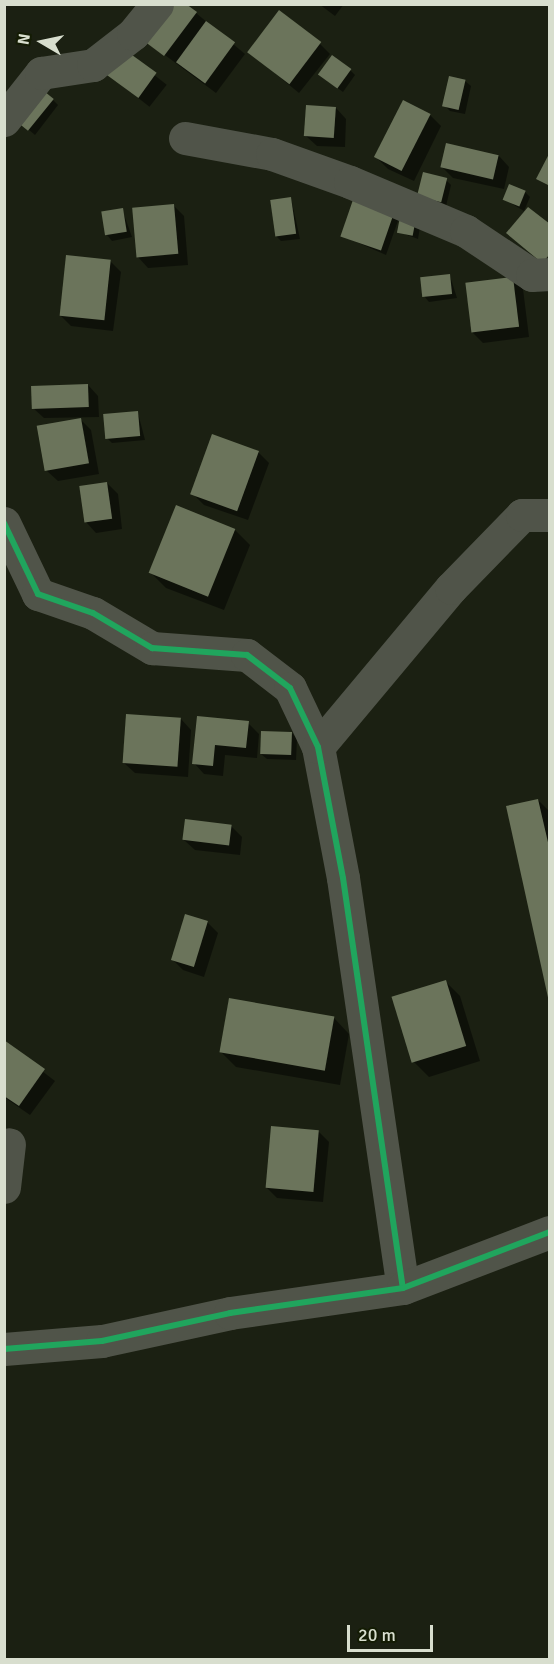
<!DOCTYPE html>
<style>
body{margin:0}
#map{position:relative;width:554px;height:1664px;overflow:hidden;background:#1b2012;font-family:Signika,sans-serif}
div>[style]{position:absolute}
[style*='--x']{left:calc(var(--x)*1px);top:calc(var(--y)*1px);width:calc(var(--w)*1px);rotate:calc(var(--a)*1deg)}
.shadow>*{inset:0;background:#0007;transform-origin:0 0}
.building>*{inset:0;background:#6b745b;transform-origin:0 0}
.minor>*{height:33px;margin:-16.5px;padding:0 16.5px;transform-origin:16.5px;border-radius:16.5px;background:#505449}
.cycleway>*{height:6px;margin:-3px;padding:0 3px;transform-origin:3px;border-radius:3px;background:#20a55d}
span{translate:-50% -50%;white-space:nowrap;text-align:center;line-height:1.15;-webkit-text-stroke:6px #141c04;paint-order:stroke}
.frame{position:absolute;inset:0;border:6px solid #d8dece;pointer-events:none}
.north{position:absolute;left:12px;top:12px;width:60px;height:60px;-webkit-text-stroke:4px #141c04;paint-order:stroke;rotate:279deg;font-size:16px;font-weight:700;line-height:24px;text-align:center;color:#d8dece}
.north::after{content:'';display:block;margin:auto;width:21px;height:27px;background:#d8dece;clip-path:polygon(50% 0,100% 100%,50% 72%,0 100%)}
.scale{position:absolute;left:347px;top:1625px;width:86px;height:27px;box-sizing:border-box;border:3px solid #d8dece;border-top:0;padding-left:8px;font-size:18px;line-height:21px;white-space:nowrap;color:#d8dece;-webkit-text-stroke:4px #141c04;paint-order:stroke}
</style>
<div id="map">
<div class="shadow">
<div style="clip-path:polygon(319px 4px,344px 4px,335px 16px)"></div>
<div style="clip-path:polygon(196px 13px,245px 54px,216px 93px,142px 38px)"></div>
<div style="clip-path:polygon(320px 44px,330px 54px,299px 93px,249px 52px)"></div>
<div style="left:121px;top:49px;width:58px;height:28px;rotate:38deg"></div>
<div style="clip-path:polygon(350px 70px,355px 75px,343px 92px,325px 79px)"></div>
<div style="clip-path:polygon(465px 81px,471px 86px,465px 114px,450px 111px,445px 106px)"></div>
<div style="clip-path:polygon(53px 100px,58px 105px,35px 135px,22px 124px)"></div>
<div style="clip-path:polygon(336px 108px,346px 119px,345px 147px,317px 146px,306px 136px)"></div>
<div style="clip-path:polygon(430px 115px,441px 126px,414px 181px,388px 169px,377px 158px)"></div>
<div style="clip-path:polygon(499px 156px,509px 167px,504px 189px,453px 178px,442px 167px)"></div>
<div style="clip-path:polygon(446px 180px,451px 185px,446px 206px,419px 195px)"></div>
<div style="clip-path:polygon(525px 192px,530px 197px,524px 211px,504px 199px)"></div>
<div style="clip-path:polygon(291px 198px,300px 239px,281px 241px,276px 236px)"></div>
<div style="clip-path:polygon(173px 205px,184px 216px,188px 265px,148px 268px,138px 257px)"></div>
<div style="clip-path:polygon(122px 209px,132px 237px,112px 241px,107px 235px)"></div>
<div style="clip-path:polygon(400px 215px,386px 255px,343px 236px)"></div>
<div style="clip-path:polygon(401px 219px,420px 227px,418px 239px,399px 232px)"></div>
<div style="clip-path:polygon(110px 261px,121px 272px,113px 331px,71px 326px,60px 315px)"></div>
<div style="clip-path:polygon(450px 276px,457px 298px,429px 302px,424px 296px)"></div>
<div style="clip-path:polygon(512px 279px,523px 289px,529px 337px,483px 343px,472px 332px)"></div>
<div style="clip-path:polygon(88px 385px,98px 396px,99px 417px,44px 418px,33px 408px)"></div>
<div style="clip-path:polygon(138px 413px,145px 440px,112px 443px,107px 438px)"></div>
<div style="clip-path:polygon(80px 419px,91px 430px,99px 474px,58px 481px,47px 471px)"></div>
<div style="clip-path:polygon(258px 452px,269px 463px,248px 520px,204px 505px,193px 494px)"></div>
<div style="clip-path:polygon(107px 483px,118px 494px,122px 529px,96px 533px,86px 522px)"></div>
<div style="clip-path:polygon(235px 530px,250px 545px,224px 610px,166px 588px,151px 573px)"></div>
<div style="clip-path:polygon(198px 718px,248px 723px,259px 734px,257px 758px,225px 755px,223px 776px,204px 774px,194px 763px)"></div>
<div style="clip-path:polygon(181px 719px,191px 730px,188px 777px,135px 773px,124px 763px)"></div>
<div style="clip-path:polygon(292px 733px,297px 739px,296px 760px,267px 759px,261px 754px)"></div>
<div style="clip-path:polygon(538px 800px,550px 812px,550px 999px,508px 807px)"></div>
<div style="clip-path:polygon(231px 826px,242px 837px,240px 855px,195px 850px,184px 840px)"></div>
<div style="clip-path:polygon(207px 922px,218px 933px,204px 977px,183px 970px,173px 960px)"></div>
<div style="clip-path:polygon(445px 981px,460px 996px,480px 1061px,429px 1077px,414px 1062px)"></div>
<div style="clip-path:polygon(334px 1018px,349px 1034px,340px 1085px,236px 1067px,221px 1052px)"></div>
<div style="clip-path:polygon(4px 1042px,55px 1081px,30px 1115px,4px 1097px)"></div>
<div style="clip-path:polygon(318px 1131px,329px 1142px,323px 1202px,277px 1198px,266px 1187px)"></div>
</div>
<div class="building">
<div style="clip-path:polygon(165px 4px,186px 4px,197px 12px,164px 56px,140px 38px)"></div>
<div style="left:279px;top:10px;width:53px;height:53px;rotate:37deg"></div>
<div style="left:206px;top:21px;width:36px;height:51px;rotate:36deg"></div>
<div style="left:121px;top:47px;width:44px;height:31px;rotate:36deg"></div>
<div style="left:332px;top:55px;width:24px;height:24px;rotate:36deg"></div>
<div style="left:449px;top:76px;width:17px;height:31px;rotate:13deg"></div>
<div style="left:39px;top:87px;width:19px;height:41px;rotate:39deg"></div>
<div style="left:403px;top:100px;width:31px;height:64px;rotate:27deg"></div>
<div style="left:306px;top:105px;width:30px;height:31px;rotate:4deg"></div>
<div style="left:446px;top:143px;width:54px;height:25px;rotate:13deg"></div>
<div style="clip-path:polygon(550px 152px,550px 186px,536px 179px)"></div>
<div style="left:423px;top:172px;width:25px;height:25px;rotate:14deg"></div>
<div style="left:509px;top:184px;width:18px;height:17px;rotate:22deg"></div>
<div style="left:355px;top:194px;width:43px;height:45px;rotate:19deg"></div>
<div style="left:291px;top:197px;width:37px;height:21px;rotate:82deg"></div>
<div style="left:174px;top:204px;width:50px;height:42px;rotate:85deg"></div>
<div style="clip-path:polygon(528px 207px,550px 224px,550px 254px,542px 263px,506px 233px)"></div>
<div style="left:123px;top:208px;width:24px;height:22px;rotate:81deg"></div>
<div style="left:400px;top:217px;width:16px;height:16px;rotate:11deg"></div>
<div style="left:66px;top:255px;width:45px;height:61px;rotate:6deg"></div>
<div style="left:450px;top:274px;width:20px;height:30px;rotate:84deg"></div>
<div style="left:513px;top:277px;width:50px;height:48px;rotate:83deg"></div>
<div style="left:88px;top:384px;width:23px;height:57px;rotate:88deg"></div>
<div style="left:138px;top:411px;width:25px;height:35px;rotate:85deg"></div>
<div style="left:81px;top:418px;width:46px;height:45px;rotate:80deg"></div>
<div style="left:212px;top:434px;width:50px;height:64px;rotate:20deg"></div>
<div style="left:107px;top:482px;width:37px;height:28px;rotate:82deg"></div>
<div style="left:176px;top:505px;width:64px;height:73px;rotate:22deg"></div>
<div style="left:126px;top:714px;width:55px;height:49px;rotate:4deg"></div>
<div style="clip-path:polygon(197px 716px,249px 721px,246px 748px,215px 745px,213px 766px,192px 764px)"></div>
<div style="left:261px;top:731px;width:31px;height:23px;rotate:2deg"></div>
<div style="clip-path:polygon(538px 799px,550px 851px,549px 1002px,506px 806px)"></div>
<div style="left:185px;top:819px;width:47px;height:21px;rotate:7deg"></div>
<div style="left:185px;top:914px;width:24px;height:48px;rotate:17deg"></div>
<div style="left:446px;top:980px;width:69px;height:57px;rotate:73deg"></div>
<div style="left:229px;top:998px;width:107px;height:55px;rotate:10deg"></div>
<div style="clip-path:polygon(4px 1040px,45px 1069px,19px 1106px,4px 1096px)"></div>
<div style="left:271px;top:1126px;width:48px;height:62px;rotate:5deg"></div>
</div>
<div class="minor">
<div style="--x:4;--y:120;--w:60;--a:-51.8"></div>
<div style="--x:41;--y:73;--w:53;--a:-8.7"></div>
<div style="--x:93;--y:65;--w:51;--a:-37.8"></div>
<div style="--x:133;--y:34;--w:38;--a:-51"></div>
<div style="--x:185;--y:138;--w:88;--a:10.4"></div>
<div style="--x:272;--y:154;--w:83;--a:19.7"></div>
<div style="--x:350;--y:182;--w:126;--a:22.9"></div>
<div style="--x:466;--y:231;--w:79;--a:33.7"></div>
<div style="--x:532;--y:275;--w:18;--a:-3"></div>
<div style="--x:4;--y:523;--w:79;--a:64.4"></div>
<div style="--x:38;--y:594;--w:58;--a:19.1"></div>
<div style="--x:93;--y:613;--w:69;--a:30.7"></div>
<div style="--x:152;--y:648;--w:95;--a:4.2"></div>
<div style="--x:247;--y:655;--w:54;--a:37.5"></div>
<div style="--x:290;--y:688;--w:65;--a:64.6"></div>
<div style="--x:318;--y:747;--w:133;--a:79.2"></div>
<div style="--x:343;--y:878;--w:414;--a:81.7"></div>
<div style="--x:318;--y:747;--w:207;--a:-50.1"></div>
<div style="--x:451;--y:588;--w:102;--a:-45.8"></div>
<div style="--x:522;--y:515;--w:28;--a:0"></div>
<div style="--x:4;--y:1187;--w:43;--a:-83.4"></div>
<div style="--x:4;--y:1349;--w:98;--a:-4.7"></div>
<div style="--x:102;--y:1341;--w:131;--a:-12.3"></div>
<div style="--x:230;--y:1313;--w:175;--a:-8.2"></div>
<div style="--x:403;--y:1288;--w:157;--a:-20.9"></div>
</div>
<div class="cycleway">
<div style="--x:4;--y:523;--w:79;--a:64.4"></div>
<div style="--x:38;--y:594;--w:58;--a:19.1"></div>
<div style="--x:93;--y:613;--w:69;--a:30.7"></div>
<div style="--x:152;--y:648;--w:95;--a:4.2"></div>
<div style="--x:247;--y:655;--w:54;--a:37.5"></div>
<div style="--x:290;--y:688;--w:65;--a:64.6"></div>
<div style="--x:318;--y:747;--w:133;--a:79.2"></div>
<div style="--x:343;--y:878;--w:414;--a:81.7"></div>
<div style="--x:4;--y:1349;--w:98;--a:-4.7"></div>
<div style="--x:102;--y:1341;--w:131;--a:-12.3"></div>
<div style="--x:230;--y:1313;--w:175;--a:-8.2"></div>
<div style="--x:403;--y:1288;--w:157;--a:-20.9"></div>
</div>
<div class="frame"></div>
<div class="north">N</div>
<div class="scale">20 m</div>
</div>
